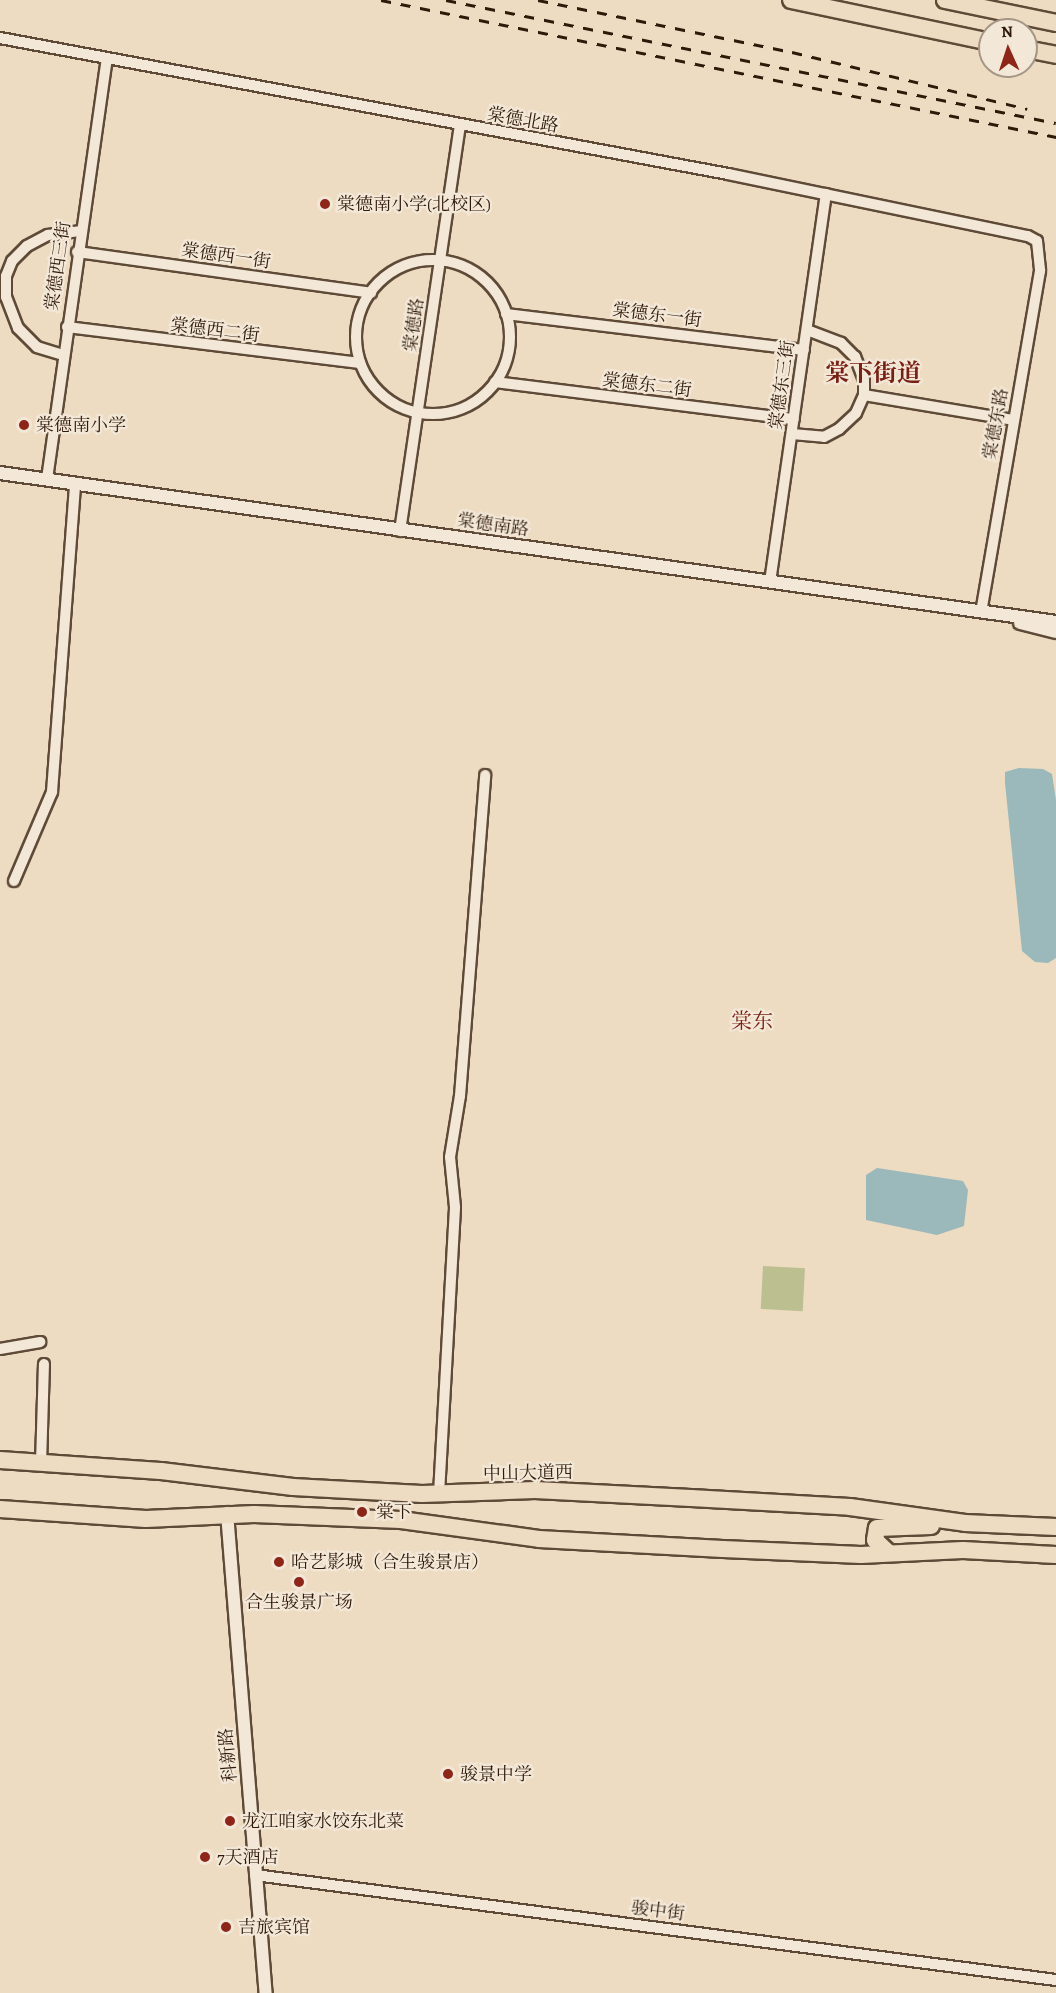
<!DOCTYPE html>
<meta charset="utf-8">
<style>
body{margin:0}
#map{position:relative;width:1056px;height:1993px;overflow:hidden;background:#eddbc2;font-family:Alegreya,"Noto Serif SC",serif}
div>[style]{position:absolute}
[style*='--x']{left:calc(var(--x)*1px);top:calc(var(--y)*1px);width:calc(var(--w)*1px);rotate:calc(var(--a)*1deg)}
.green>*{inset:0;background:#bcbf90;transform-origin:0 0}
.water>*{inset:0;background:#9bb9ba}
.roads{filter:drop-shadow(2px 0 #5e4a37) drop-shadow(-2px 0 #5e4a37) drop-shadow(0 2px #5e4a37) drop-shadow(0 -2px #5e4a37)}
.minor>*{height:10px;margin:-5px;padding:0 5px;transform-origin:5px;border-radius:5px;background:#f3e8d7}
.minor>.ring{margin:-5px;padding:0;box-sizing:content-box;background:none;border:10px solid #f3e8d7;border-radius:50%}
.tertiary>*{height:12px;margin:-6px;padding:0 6px;transform-origin:6px;border-radius:6px;background:#f3e8d7}
.trunk>*{height:16px;margin:-8px;padding:0 8px;transform-origin:8px;border-radius:8px;background:#eddbc2}
.rail>*{height:3px;margin-top:-1.5px;transform-origin:0;background:repeating-linear-gradient(90deg,#2f1909 0 10px,transparent 0 20px)}
.dots>*{width:16px;height:16px;translate:-50% -50%;box-sizing:border-box;border:3px solid #f3e8d7;border-radius:50%}
span{translate:-50% -50%;white-space:nowrap;text-align:center;line-height:1.15;-webkit-text-stroke:4.5px #f3e8d7;paint-order:stroke}
.street-label{font-size:18px;color:#2f1909}
.poi-label{font-size:18px;color:#2f1909}
.left{translate:0 -50%;text-align:left}
.quarter-label{font-size:21px;color:#7a1f14}
.district-label{font-size:24px;color:#7a1f14;font-weight:700}
.north{position:absolute;left:978px;top:18px;width:60px;height:60px;box-sizing:border-box;background:#f3e8d7;border:2px solid #a59585;border-radius:50%;rotate:357deg;font-size:16px;font-weight:700;line-height:24px;text-align:center;color:#2f1909}
.north::after{content:'';display:block;margin:auto;width:21px;height:27px;background:#8f2418;clip-path:polygon(50% 0,100% 100%,50% 72%,0 100%)}
</style>
<div id="map">
<div class="green">
<div style="left:763px;top:1266px;width:42px;height:43px;rotate:3deg"></div>
</div>
<div class="water">
<div style="clip-path:polygon(1019px 768px,1043px 769px,1052px 774px,1056px 800px,1056px 958px,1048px 963px,1035px 962px,1022px 951px,1005px 783px,1005px 772px)"></div>
<div style="clip-path:polygon(877px 1168px,963px 1181px,968px 1190px,964px 1226px,937px 1235px,866px 1220px,866px 1175px)"></div>
</div>
<div class="roads">
<div class="minor">
<div style="--x:0;--y:38;--w:741;--a:10.58"></div>
<div style="--x:728;--y:174;--w:306;--a:11.7"></div>
<div style="--x:1028;--y:236;--w:10;--a:29"></div>
<div style="--x:1037;--y:241;--w:30;--a:84"></div>
<div style="--x:1040;--y:271;--w:346;--a:99.8"></div>
<div style="--x:77;--y:252;--w:297;--a:7.9"></div>
<div class="ring" style="left:356px;top:260px;width:144px;height:144px"></div>
<div style="--x:506;--y:314;--w:300;--a:6.9"></div>
<div style="--x:67;--y:327;--w:295;--a:7"></div>
<div style="--x:63;--y:355;--w:27;--a:-163"></div>
<div style="--x:37;--y:347;--w:27;--a:-135"></div>
<div style="--x:18;--y:328;--w:33;--a:-111"></div>
<div style="--x:6;--y:297;--w:21;--a:-90"></div>
<div style="--x:6;--y:276;--w:16;--a:-68"></div>
<div style="--x:12;--y:261;--w:21;--a:-45"></div>
<div style="--x:27;--y:246;--w:24;--a:-28"></div>
<div style="--x:48;--y:235;--w:32;--a:-7"></div>
<div style="--x:495;--y:382;--w:301;--a:7.1"></div>
<div style="--x:864;--y:395;--w:151;--a:9.5"></div>
<div style="--x:792;--y:434;--w:32;--a:5"></div>
<div style="--x:824;--y:437;--w:17;--a:-28"></div>
<div style="--x:839;--y:429;--w:23;--a:-43"></div>
<div style="--x:856;--y:413;--w:20;--a:-66"></div>
<div style="--x:864;--y:395;--w:15;--a:-90"></div>
<div style="--x:864;--y:380;--w:25;--a:-111"></div>
<div style="--x:855;--y:357;--w:20;--a:-135"></div>
<div style="--x:841;--y:343;--w:36;--a:-159"></div>
<div style="--x:47;--y:479;--w:424;--a:-81.9"></div>
<div style="--x:400;--y:531;--w:410;--a:-81.6"></div>
<div style="--x:770;--y:582;--w:392;--a:-81.8"></div>
<div style="--x:14;--y:881;--w:97;--a:-66.9"></div>
<div style="--x:52;--y:792;--w:310;--a:-85.7"></div>
<div style="--x:0;--y:1349;--w:41;--a:-9.9"></div>
<div style="--x:41;--y:1464;--w:100;--a:-88.3"></div>
<div style="--x:439;--y:1494;--w:287;--a:-86.8"></div>
<div style="--x:455;--y:1207;--w:50;--a:-95.7"></div>
<div style="--x:450;--y:1157;--w:62;--a:-80.7"></div>
<div style="--x:460;--y:1096;--w:322;--a:-85.5"></div>
<div style="--x:255;--y:1875;--w:808;--a:7.47"></div>
</div>
<div class="tertiary">
<div style="--x:0;--y:473;--w:1066;--a:8.03"></div>
<div style="--x:1020;--y:623;--w:37;--a:14"></div>
<div style="--x:227;--y:1513;--w:482;--a:85.4"></div>
</div>
<div class="trunk">
<div style="--x:791;--y:0;--w:203;--a:11.9"></div>
<div style="--x:945;--y:0;--w:113;--a:11.7"></div>
<div style="--x:1026;--y:49;--w:31;--a:11"></div>
<div style="--x:0;--y:1460;--w:161;--a:3.9"></div>
<div style="--x:161;--y:1471;--w:133;--a:6.9"></div>
<div style="--x:293;--y:1487;--w:129;--a:3.1"></div>
<div style="--x:422;--y:1494;--w:113;--a:-2"></div>
<div style="--x:535;--y:1490;--w:156;--a:2.9"></div>
<div style="--x:691;--y:1498;--w:159;--a:3.2"></div>
<div style="--x:850;--y:1507;--w:116;--a:7.9"></div>
<div style="--x:965;--y:1523;--w:91;--a:2.5"></div>
<div style="--x:0;--y:1509;--w:146;--a:3.9"></div>
<div style="--x:146;--y:1519;--w:108;--a:-2.7"></div>
<div style="--x:254;--y:1514;--w:147;--a:2.3"></div>
<div style="--x:401;--y:1520;--w:139;--a:7.8"></div>
<div style="--x:539;--y:1539;--w:184;--a:3.1"></div>
<div style="--x:723;--y:1549;--w:138;--a:2.5"></div>
<div style="--x:861;--y:1555;--w:102;--a:-2.8"></div>
<div style="--x:963;--y:1550;--w:93;--a:3.1"></div>
<div style="--x:889;--y:1553;--w:19;--a:-137"></div>
<div style="--x:875;--y:1540;--w:12;--a:-81"></div>
<div style="--x:877;--y:1528;--w:54;--a:-2.1"></div>
</div>
</div>
<div class="rail">
<div style="--x:381;--y:0;--w:689;--a:11.47"></div>
<div style="--x:446;--y:0;--w:622;--a:11.4"></div>
<div style="--x:538;--y:0;--w:259;--a:11.6"></div>
<div style="--x:792;--y:52;--w:242;--a:13.6"></div>
</div>
<div class="dots">
<div style="left:325px;top:204px;background:#8f2418"></div>
<div style="left:24px;top:425px;background:#8f2418"></div>
<div style="left:362px;top:1512px;background:#8f2418"></div>
<div style="left:279px;top:1562px;background:#8f2418"></div>
<div style="left:299px;top:1582px;background:#8f2418"></div>
<div style="left:448px;top:1774px;background:#8f2418"></div>
<div style="left:230px;top:1821px;background:#8f2418"></div>
<div style="left:205px;top:1857px;background:#8f2418"></div>
<div style="left:226px;top:1927px;background:#8f2418"></div>
</div>
<div class="street-label">
<span style="left:523px;top:120px;rotate:10deg">棠德北路</span>
<span style="left:226px;top:256px;rotate:8deg">棠德西一街</span>
<span style="left:58px;top:266px;rotate:-82deg">棠德西三街</span>
<span style="left:657px;top:315px;rotate:7deg">棠德东一街</span>
<span style="left:414px;top:325px;rotate:-82deg">棠德路</span>
<span style="left:215px;top:330px;rotate:7deg">棠德西二街</span>
<span style="left:647px;top:385px;rotate:7deg">棠德东二街</span>
<span style="left:782px;top:385px;rotate:-82deg">棠德东三街</span>
<span style="left:996px;top:424px;rotate:-80deg">棠德东路</span>
<span style="left:493px;top:525px;rotate:8deg">棠德南路</span>
<span style="left:528px;top:1473px;rotate:-1deg">中山大道西</span>
<span style="left:228px;top:1755px;rotate:-95deg">科新路</span>
<span style="left:658px;top:1911px;rotate:7deg">骏中街</span>
</div>
<div class="poi-label">
<span class="left" style="left:337px;top:204px">棠德南小学(北校区)</span>
<span class="left" style="left:36px;top:425px">棠德南小学</span>
<span class="left" style="left:376px;top:1512px">棠下</span>
<span class="left" style="left:291px;top:1562px">哈艺影城（合生骏景店）</span>
<span style="left:299px;top:1602px">合生骏景广场</span>
<span class="left" style="left:460px;top:1774px">骏景中学</span>
<span class="left" style="left:242px;top:1821px">龙江咱家水饺东北菜</span>
<span class="left" style="left:217px;top:1857px">7天酒店</span>
<span class="left" style="left:238px;top:1927px">吉旅宾馆</span>
</div>
<div class="quarter-label">
<span style="left:752px;top:1021px">棠东</span>
</div>
<div class="district-label">
<span style="left:873px;top:374px">棠下街道</span>
</div>
<div class="north">N</div>
</div>
